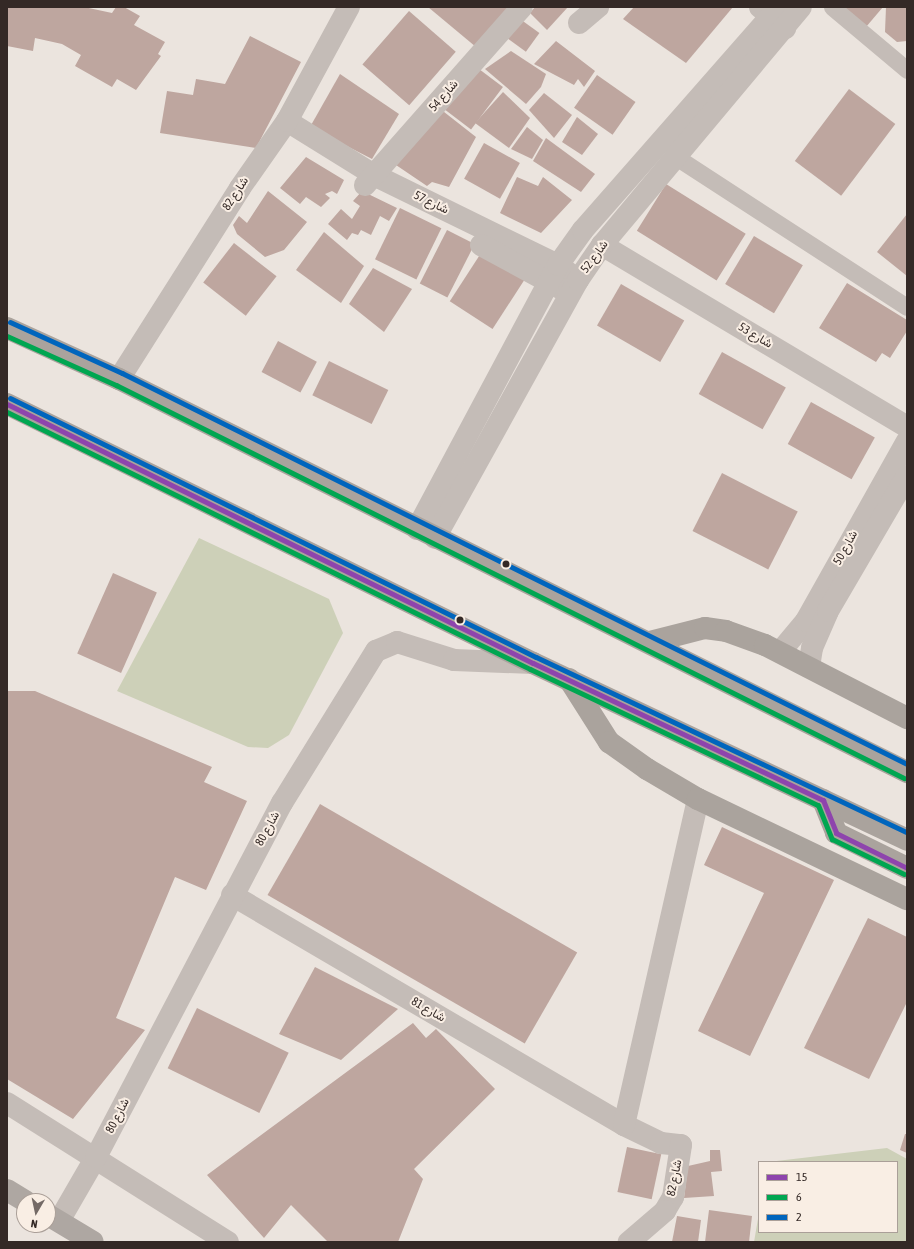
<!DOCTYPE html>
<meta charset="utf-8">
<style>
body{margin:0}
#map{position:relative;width:914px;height:1249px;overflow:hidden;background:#ebe4de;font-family:"Asap Condensed",Vazirmatn,sans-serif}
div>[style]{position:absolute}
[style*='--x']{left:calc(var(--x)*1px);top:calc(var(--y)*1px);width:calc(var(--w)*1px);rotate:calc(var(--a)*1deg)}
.green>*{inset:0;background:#cdd0b8}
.building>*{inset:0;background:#bea69f;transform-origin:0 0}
.pedestrian>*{height:17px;margin:-8.5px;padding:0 8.5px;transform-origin:8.5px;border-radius:8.5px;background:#c4bcb7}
.minor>*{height:22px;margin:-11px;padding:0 11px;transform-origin:11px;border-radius:11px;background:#c4bcb7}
.tertiary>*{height:22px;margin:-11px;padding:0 11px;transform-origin:11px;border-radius:11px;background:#c4bcb7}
.trunk>*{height:22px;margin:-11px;padding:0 11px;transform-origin:11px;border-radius:11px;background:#aea7a2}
.motorway>*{height:22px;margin:-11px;padding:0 11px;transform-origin:11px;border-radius:11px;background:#aaa39d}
.bus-1>*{height:5px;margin:-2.5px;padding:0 2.5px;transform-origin:2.5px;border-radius:2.5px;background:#8e44ad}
.bus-2>*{height:5px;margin:-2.5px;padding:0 2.5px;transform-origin:2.5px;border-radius:2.5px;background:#00a651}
.bus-3>*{height:5px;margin:-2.5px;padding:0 2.5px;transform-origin:2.5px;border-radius:2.5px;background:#0065bd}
.dots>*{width:11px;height:11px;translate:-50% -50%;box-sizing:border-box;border:2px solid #f9eee4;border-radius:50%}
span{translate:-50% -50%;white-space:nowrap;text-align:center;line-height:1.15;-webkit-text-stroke:4px #f9eee4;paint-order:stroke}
.street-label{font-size:12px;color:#342926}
.frame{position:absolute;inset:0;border:8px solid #342926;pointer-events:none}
.legend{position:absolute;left:758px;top:1161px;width:140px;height:72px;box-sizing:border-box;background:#f9eee4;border:1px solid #aa9f98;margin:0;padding:5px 7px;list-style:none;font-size:12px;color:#342926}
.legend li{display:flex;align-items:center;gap:8px;height:20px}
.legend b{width:20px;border:1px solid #aa9f98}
.north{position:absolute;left:16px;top:1193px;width:40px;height:40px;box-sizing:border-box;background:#f9eee4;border:1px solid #aa9f98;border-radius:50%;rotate:189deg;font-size:11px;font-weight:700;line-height:16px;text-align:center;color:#342926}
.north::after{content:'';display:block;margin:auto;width:14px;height:18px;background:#746a66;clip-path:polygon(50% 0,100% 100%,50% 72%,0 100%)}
</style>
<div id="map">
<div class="green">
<div style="clip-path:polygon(199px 538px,329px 599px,343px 633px,289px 735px,268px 748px,248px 747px,117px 691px)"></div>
<div style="clip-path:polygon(887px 1148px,907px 1159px,907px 1242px,754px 1242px,759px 1213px,759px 1232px,897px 1232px,897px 1162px,768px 1162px)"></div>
</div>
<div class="building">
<div style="clip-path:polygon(7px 7px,84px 7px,112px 13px,116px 7px,124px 7px,140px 16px,134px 25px,165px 42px,158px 54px,161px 56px,136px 90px,117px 79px,112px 87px,75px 66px,81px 55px,62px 44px,35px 38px,33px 51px,7px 46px)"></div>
<div style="clip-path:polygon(428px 7px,513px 7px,476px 47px)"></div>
<div style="clip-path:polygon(535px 7px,568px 7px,547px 30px,530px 13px)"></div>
<div style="clip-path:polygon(634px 7px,733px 7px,686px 63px,623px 19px)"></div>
<div style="clip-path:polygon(842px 7px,883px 7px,866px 27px)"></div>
<div style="clip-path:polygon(886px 7px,907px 7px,907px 41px,897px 42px,885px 32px)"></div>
<div style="left:409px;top:11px;width:62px;height:71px;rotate:41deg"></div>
<div style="left:520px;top:19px;width:24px;height:23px;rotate:36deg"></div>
<div style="clip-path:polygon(250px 36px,301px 62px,256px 148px,160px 133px,167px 91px,193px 95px,196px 79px,225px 84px)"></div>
<div style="clip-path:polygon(556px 41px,595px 71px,584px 87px,578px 79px,574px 85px,534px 64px)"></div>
<div style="clip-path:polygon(511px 51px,546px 74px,541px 87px,526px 104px,485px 69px)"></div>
<div style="left:475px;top:66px;width:35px;height:53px;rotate:37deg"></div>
<div style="clip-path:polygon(340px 74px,399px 114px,372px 159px,310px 127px)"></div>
<div style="left:597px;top:75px;width:47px;height:40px;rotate:35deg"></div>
<div style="left:849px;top:89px;width:58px;height:90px;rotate:37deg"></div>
<div style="clip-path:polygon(503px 92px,530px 118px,509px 148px,475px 123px)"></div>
<div style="clip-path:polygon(544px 93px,572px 115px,554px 138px,529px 110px)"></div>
<div style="clip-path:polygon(439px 108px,476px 137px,449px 187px,432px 182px,427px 186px,396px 165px)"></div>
<div style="clip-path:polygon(577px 117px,598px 134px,582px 155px,562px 142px)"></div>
<div style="clip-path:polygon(527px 127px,543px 140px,532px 159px,511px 149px)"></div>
<div style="clip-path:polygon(546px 138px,595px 174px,581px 192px,533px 161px)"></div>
<div style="left:484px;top:143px;width:41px;height:41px;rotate:29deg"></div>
<div style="clip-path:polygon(306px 157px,344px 180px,337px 194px,332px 191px,325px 194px,330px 198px,321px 207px,306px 197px,300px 204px,280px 188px)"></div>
<div style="clip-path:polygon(517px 177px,538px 186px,543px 177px,572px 200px,541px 233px,500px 213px)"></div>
<div style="left:666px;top:184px;width:94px;height:55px;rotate:32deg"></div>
<div style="clip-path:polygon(268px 191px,307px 222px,284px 250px,265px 257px,237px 234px,233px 225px,239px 216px,247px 223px)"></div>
<div style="clip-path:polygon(362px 191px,397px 208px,389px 221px,380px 216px,371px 235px,361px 230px,358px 235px,352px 233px,347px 240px,328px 224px,341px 209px,352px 219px,360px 206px,353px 201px)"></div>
<div style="left:400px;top:208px;width:46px;height:57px;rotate:26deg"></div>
<div style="clip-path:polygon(907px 214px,907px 276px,877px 252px)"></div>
<div style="left:447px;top:230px;width:31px;height:60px;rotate:27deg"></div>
<div style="clip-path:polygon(324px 232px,364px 266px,341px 303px,296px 270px)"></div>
<div style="left:754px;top:236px;width:57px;height:56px;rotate:31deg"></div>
<div style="left:234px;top:243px;width:54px;height:50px;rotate:38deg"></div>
<div style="left:483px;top:250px;width:51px;height:61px;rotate:33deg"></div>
<div style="clip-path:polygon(373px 268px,412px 289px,384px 332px,349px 304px)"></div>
<div style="clip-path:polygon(847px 283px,907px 320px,907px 331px,890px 358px,882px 353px,876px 362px,819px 328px)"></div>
<div style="left:621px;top:284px;width:73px;height:48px;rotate:30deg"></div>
<div style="left:278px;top:341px;width:44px;height:35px;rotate:28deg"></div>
<div style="left:722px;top:352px;width:73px;height:48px;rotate:29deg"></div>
<div style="left:329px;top:361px;width:66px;height:38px;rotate:26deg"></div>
<div style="left:811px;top:402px;width:73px;height:48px;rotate:29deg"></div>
<div style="left:722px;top:473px;width:85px;height:65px;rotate:27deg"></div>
<div style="left:113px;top:573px;width:48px;height:88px;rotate:24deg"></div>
<div style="clip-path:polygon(7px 691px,35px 691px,212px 767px,204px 782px,247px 801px,206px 890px,175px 877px,116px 1018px,145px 1030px,73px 1119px,7px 1079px)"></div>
<div style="left:320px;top:804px;width:297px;height:105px;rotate:30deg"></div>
<div style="clip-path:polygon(722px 827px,834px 880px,750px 1056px,698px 1031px,764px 893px,704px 865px)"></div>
<div style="clip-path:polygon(868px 918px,907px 937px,907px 1002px,869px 1079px,804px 1048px)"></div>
<div style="clip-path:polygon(315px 967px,398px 1009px,341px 1060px,279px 1034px)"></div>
<div style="left:197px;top:1008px;width:102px;height:67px;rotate:26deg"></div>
<div style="clip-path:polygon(413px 1023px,426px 1038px,436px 1029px,495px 1089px,414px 1169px,423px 1179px,398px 1242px,328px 1242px,291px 1205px,264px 1238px,207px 1175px)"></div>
<div style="clip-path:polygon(905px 1134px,907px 1134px,907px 1153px,900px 1150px)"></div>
<div style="left:627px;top:1147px;width:35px;height:46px;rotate:12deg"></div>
<div style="clip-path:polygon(710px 1150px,720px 1150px,722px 1171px,711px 1172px,714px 1196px,684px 1198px,688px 1166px,710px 1161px)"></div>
<div style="clip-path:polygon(709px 1210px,752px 1216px,749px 1242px,705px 1242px)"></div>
<div style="clip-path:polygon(677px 1216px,701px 1220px,698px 1242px,672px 1242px)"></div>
</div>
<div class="pedestrian">
<div style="--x:832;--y:7;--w:98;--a:40"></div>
<div style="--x:676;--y:157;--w:275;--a:33"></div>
</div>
<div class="minor">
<div style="--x:760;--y:7;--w:33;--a:40"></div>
<div style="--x:579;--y:23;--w:25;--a:-40"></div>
<div style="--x:287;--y:121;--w:102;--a:31.8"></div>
<div style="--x:374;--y:175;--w:205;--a:26.1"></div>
<div style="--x:558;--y:265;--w:25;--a:37"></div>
<div style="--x:365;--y:185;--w:237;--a:-48.6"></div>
<div style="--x:481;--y:245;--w:100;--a:28.6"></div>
<div style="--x:602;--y:245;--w:355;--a:30.8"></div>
<div style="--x:119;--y:379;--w:226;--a:-57.6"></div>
<div style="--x:240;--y:188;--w:82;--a:-55"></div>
<div style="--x:287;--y:121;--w:130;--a:-61.5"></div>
<div style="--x:780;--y:652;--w:40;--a:-50"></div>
<div style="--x:806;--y:621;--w:206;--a:-60.7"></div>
<div style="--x:809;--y:667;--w:19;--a:-81"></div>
<div style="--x:812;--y:648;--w:40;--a:-66.6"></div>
<div style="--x:828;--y:611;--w:156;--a:-59.7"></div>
<div style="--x:232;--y:895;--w:454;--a:30.4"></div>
<div style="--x:624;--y:1125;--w:41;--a:25.9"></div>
<div style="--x:661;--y:1143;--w:20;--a:6"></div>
<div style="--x:681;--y:1145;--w:53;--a:98.7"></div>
<div style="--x:673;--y:1197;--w:16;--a:120"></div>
<div style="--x:665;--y:1211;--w:48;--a:139.3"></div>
<div style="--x:624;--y:1125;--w:334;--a:-77.2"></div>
</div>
<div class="tertiary">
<div style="--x:417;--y:529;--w:299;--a:-61.9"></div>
<div style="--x:558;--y:265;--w:43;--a:-54.5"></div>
<div style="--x:583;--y:230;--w:297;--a:-48.7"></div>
<div style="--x:435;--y:538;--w:295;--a:-61"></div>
<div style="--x:578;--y:280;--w:42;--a:-55.6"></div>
<div style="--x:602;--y:245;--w:310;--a:-50.1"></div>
<div style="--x:7;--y:1103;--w:261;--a:32.2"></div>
<div style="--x:59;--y:1221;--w:74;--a:-60"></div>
<div style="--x:96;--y:1157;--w:400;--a:-62.3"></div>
<div style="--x:282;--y:803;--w:179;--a:-58.3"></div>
<div style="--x:376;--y:651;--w:23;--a:-23"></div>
<div style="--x:397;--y:642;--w:60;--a:17.5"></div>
<div style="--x:454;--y:660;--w:79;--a:2.2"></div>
</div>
<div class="trunk">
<div style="--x:7;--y:1190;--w:21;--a:31"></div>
<div style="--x:48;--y:1215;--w:52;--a:31"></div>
</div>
<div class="motorway">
<div style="--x:7;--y:328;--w:123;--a:24.5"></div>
<div style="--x:119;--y:379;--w:881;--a:26.51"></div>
<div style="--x:7;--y:404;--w:586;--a:26.22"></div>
<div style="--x:533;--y:663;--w:414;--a:25.3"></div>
<div style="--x:650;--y:642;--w:57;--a:-14.3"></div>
<div style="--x:705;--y:628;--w:21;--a:8"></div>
<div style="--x:726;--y:631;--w:41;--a:19.7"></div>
<div style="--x:765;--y:645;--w:160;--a:27.2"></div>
<div style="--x:569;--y:679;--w:75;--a:57.6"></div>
<div style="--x:609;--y:742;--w:47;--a:35.4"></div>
<div style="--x:647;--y:769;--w:59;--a:30.5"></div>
<div style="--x:698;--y:799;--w:232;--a:25.6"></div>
<div style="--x:823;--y:800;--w:35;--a:68"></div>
<div style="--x:836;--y:833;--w:79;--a:26.2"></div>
</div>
<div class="bus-1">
<div style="--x:7;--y:404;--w:586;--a:26.22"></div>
<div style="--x:533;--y:663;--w:321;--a:25.3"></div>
<div style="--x:823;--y:800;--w:35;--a:68"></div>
<div style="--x:836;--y:833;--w:79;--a:26.2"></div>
</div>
<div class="bus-2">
<div style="--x:7;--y:336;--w:120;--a:24.2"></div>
<div style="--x:116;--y:385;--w:881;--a:26.51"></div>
<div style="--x:7;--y:412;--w:583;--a:26.17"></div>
<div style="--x:530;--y:669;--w:318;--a:25.3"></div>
<div style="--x:818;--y:805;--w:37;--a:68"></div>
<div style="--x:832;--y:839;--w:80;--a:25.9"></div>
</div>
<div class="bus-3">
<div style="--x:10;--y:322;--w:123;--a:24.5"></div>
<div style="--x:122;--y:373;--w:877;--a:26.48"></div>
<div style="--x:10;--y:398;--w:586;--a:26.22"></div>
<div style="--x:536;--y:657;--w:410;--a:25.3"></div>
</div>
<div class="dots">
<div style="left:506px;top:564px;background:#342926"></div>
<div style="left:460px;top:620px;background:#342926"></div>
</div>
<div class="street-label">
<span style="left:444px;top:96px;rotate:-49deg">شارع 54</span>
<span style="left:236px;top:194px;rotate:-57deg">شارع 82</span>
<span style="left:431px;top:203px;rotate:26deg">شارع 57</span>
<span style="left:595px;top:257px;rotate:-54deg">شارع 52</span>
<span style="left:755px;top:336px;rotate:31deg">شارع 53</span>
<span style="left:846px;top:548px;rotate:-61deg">شارع 50</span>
<span style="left:268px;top:829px;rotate:-61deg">شارع 80</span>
<span style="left:428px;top:1010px;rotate:30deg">شارع 81</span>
<span style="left:118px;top:1116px;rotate:-63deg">شارع 80</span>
<span style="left:675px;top:1178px;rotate:-79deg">شارع 82</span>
</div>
<div class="frame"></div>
<ul class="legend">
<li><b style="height:5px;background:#8e44ad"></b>15</li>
<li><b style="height:5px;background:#00a651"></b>6</li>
<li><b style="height:5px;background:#0065bd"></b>2</li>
</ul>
<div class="north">N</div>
</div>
